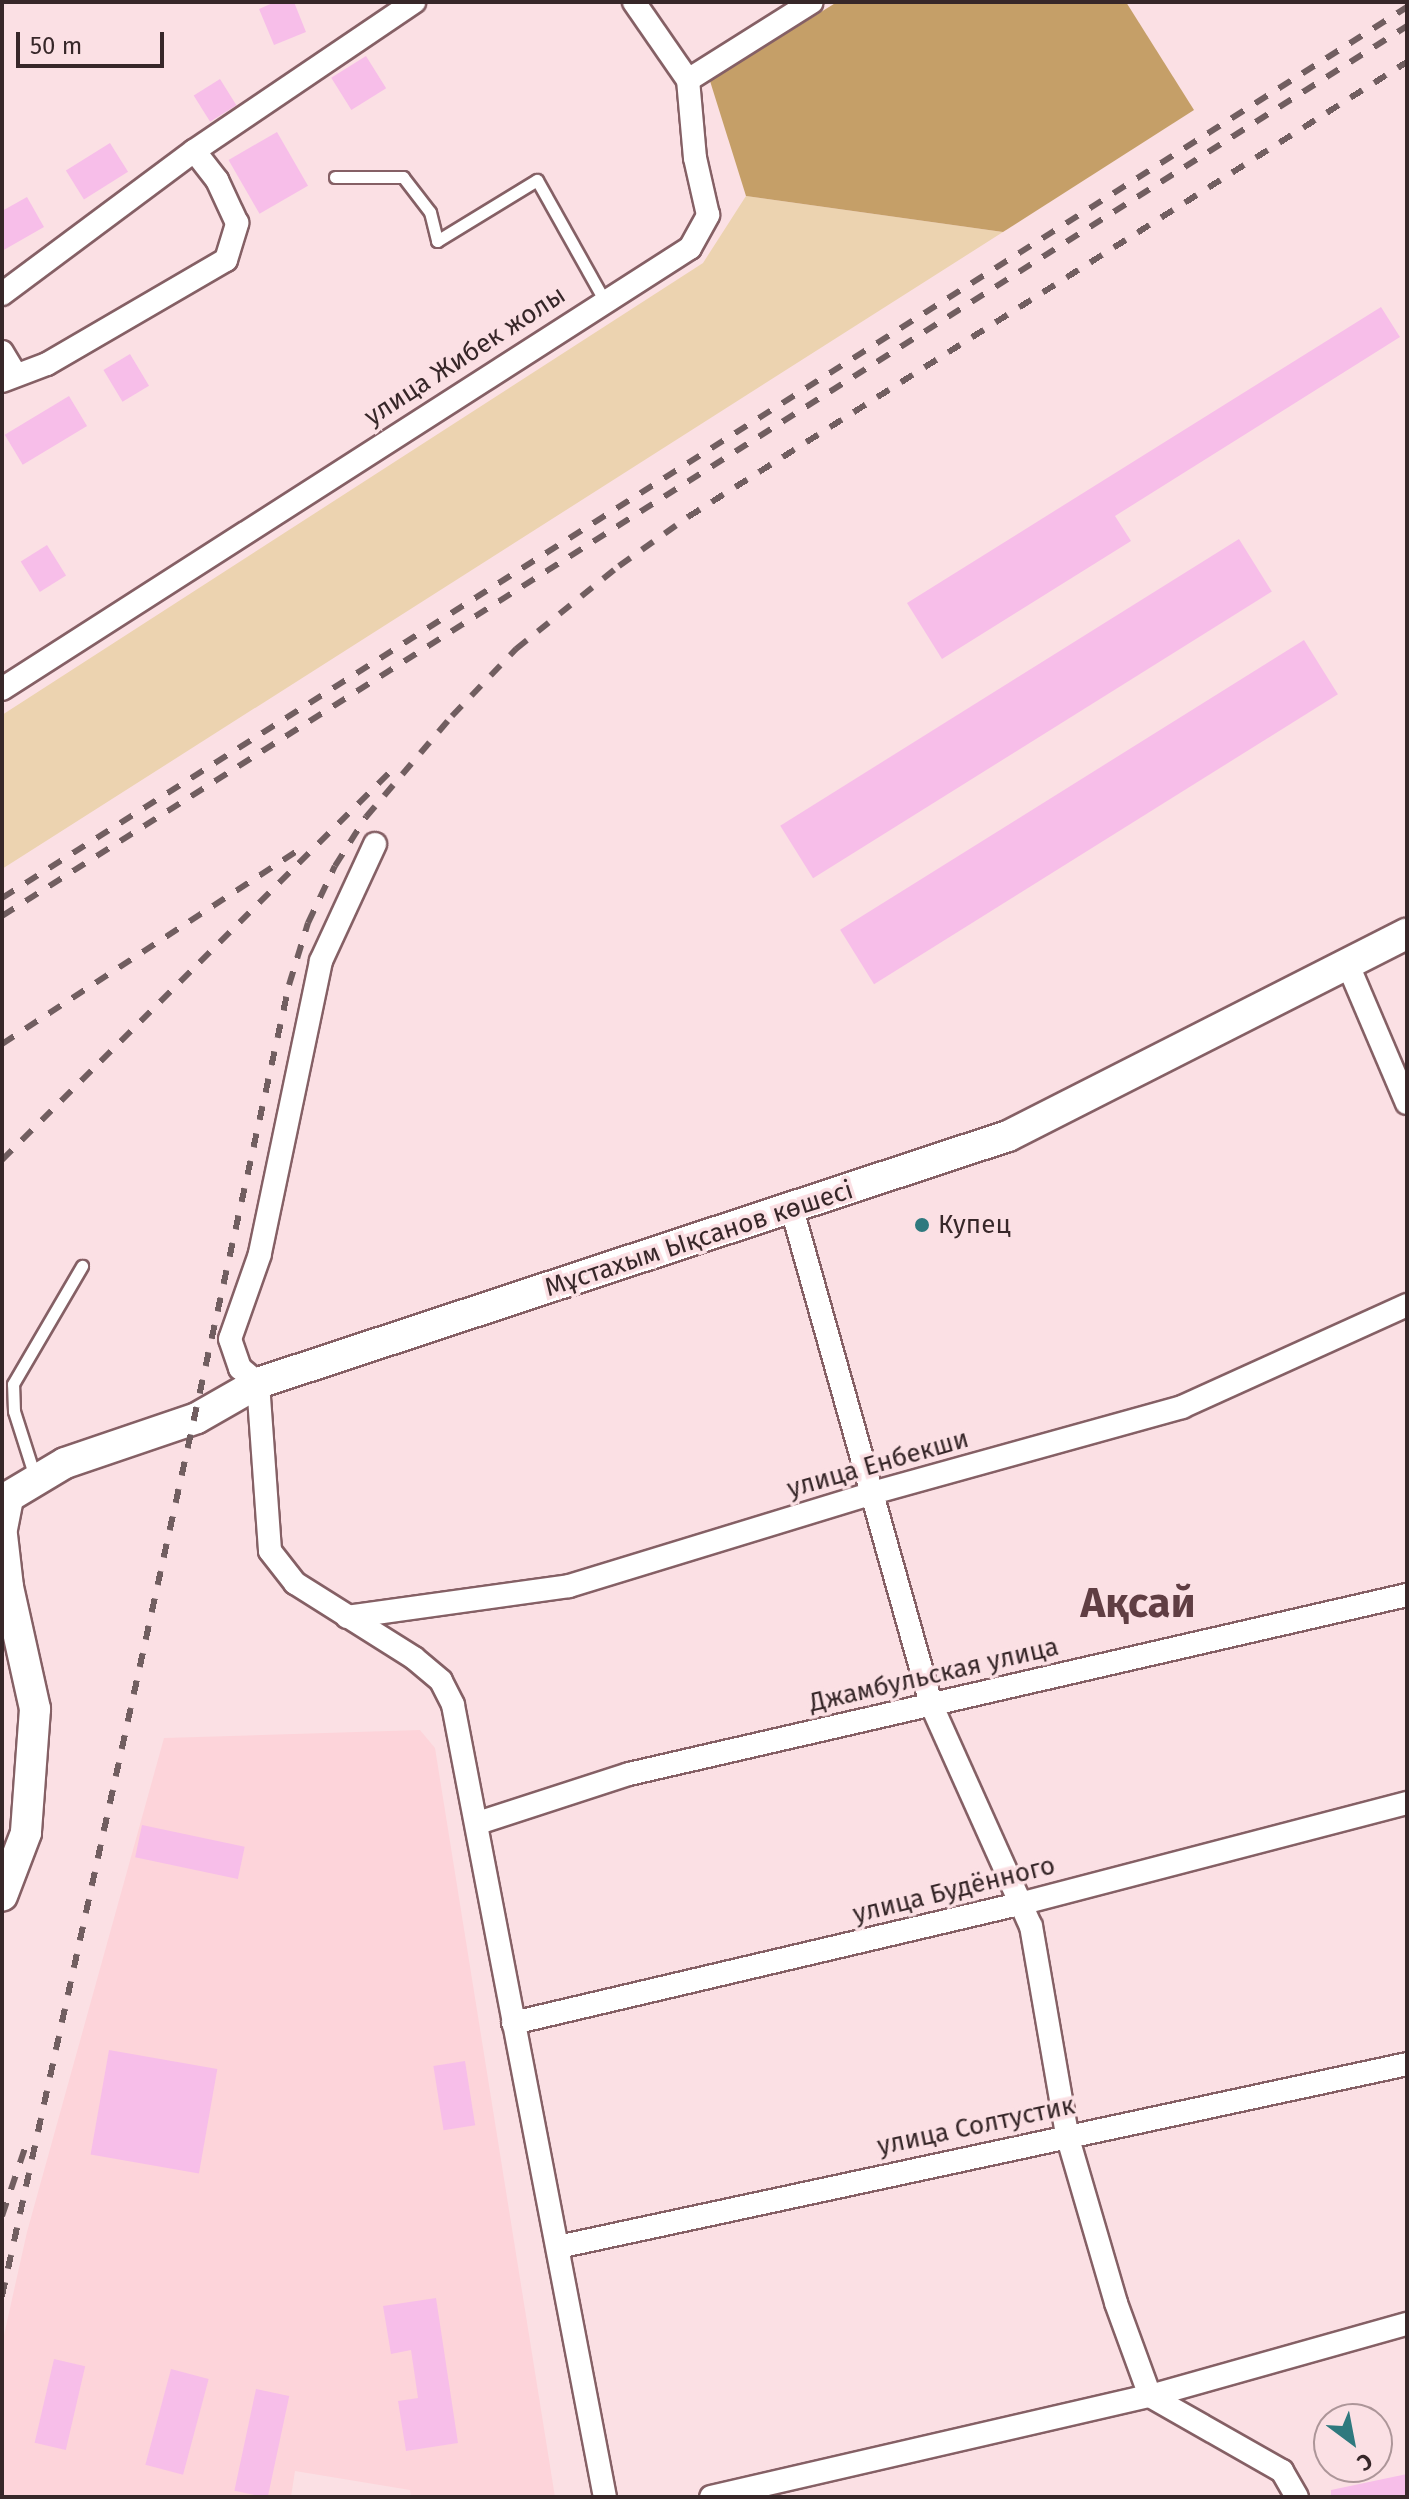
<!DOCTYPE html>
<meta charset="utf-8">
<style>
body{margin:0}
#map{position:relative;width:1409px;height:2499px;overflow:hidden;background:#fbe0e4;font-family:"Fira Sans",sans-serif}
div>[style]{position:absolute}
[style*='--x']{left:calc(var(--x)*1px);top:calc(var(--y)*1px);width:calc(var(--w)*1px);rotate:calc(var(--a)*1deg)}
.built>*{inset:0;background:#fdd4da}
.green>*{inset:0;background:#ecd3b0}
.forest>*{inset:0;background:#c59f68}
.building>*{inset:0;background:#f7bee9;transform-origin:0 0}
.roads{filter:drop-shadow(2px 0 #856065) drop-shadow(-2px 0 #856065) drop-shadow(0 2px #856065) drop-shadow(0 -2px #856065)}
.service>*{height:11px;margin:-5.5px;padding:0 5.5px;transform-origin:5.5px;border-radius:5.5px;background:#fff}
.minor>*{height:22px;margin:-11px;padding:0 11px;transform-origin:11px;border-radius:11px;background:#fff}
.secondary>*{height:30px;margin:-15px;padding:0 15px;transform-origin:15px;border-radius:15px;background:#fff}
.rail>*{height:6px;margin-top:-3px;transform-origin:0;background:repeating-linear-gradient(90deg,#715e60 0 14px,transparent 0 28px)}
.dots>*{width:22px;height:22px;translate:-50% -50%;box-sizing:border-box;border:4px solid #fbe0e4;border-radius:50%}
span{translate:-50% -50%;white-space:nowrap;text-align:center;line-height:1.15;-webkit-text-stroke:7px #fbe0e4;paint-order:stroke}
.street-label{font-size:26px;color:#372729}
.poi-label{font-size:26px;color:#372729}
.left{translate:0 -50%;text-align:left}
.town-label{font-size:42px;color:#603e43;font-weight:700}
.frame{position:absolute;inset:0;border:4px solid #372729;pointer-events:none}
.north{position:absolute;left:1313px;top:2403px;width:80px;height:80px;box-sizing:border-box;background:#fbe0e4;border:2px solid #ad9699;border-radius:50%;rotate:148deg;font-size:22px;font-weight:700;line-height:32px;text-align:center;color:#372729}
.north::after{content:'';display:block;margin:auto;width:28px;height:36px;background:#2f797e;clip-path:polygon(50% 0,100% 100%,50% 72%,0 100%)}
.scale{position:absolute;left:16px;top:32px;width:148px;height:36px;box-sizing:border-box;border:4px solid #372729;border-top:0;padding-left:10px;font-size:24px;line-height:28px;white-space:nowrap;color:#372729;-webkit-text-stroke:6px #fbe0e4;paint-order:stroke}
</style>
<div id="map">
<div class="built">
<div style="clip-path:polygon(420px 1730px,435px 1748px,555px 2497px,411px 2497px,410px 2490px,295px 2471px,291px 2497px,2px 2497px,2px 2344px,27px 2232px,164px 1738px)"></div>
</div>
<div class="green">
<div style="clip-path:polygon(746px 196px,1003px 232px,2px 869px,2px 715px,703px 263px)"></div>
</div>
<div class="forest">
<div style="clip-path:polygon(837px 2px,1126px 2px,1194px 110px,1003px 232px,746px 196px,710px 81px)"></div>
</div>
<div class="building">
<div style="clip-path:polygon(275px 2px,294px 2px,306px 32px,274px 45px,259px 9px)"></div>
<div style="left:366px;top:56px;width:38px;height:41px;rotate:58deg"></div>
<div style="left:220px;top:79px;width:31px;height:31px;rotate:58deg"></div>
<div style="left:277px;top:132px;width:62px;height:56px;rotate:60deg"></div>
<div style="left:110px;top:143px;width:34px;height:52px;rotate:58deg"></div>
<div style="clip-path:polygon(27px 197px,44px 227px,2px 251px,2px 211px)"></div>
<div style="clip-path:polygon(1381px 307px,1400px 337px,1115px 516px,1131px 541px,942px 659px,907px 603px)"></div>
<div style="left:130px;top:354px;width:37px;height:31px;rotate:59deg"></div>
<div style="left:69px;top:396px;width:35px;height:75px;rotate:59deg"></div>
<div style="left:1239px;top:539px;width:62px;height:541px;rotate:58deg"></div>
<div style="left:47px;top:545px;width:36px;height:31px;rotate:58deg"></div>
<div style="left:1304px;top:640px;width:64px;height:547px;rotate:58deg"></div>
<div style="left:142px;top:1825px;width:105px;height:33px;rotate:12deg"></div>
<div style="left:109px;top:2050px;width:110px;height:106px;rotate:10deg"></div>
<div style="left:465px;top:2061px;width:65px;height:32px;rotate:81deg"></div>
<div style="clip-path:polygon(436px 2298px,458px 2443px,406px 2451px,398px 2401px,418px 2398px,411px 2350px,391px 2354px,383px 2306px)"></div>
<div style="left:54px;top:2359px;width:32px;height:86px;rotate:13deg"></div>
<div style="left:171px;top:2369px;width:39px;height:99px;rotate:15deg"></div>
<div style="left:256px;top:2389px;width:34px;height:104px;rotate:12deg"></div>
<div style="clip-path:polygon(1407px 2474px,1407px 2497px,1331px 2497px,1331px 2490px)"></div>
</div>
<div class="roads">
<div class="service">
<div style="--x:335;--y:177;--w:68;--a:0"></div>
<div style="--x:403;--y:177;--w:44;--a:52.4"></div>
<div style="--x:430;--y:212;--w:30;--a:76"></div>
<div style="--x:437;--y:241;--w:117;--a:-31.4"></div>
<div style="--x:537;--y:180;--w:137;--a:60.8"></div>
<div style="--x:35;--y:1477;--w:69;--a:-107.7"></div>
<div style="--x:14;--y:1411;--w:27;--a:-92"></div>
<div style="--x:13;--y:1384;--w:137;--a:-59.7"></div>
</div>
<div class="minor">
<div style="--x:634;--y:2;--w:95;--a:55.3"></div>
<div style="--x:2;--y:294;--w:239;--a:-36.7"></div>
<div style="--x:2;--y:352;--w:26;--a:59"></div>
<div style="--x:2;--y:381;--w:48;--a:-20.7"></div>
<div style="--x:47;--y:364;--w:207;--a:-30.2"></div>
<div style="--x:226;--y:260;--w:39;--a:-73"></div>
<div style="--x:237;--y:223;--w:47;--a:-114.9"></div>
<div style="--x:217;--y:180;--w:37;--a:-128"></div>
<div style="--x:194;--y:151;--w:266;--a:-34.1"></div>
<div style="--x:2;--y:689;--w:817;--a:-32.66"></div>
<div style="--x:690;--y:248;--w:38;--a:-61"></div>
<div style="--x:708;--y:215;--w:58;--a:-102.8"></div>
<div style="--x:695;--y:158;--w:78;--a:-95.1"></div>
<div style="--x:688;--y:80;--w:146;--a:-32.2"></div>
<div style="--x:375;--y:844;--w:129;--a:114.8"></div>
<div style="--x:321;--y:961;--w:299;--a:101.8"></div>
<div style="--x:260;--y:1254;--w:90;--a:109.4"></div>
<div style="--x:230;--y:1339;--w:31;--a:71"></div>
<div style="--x:240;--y:1368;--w:23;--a:40"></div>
<div style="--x:258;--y:1383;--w:168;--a:85.9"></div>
<div style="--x:270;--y:1551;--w:41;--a:52"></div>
<div style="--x:295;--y:1583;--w:141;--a:32.2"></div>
<div style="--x:414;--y:1658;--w:35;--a:40"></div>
<div style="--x:441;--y:1681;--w:27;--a:63"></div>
<div style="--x:453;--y:1705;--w:806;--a:79.14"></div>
<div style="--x:1348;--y:965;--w:150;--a:66.9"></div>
<div style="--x:792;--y:1209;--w:514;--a:74.31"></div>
<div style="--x:931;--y:1704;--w:243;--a:65.8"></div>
<div style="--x:1031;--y:1926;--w:212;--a:80.2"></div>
<div style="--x:1067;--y:2135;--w:175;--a:73.7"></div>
<div style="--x:1116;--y:2303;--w:99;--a:69.9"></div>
<div style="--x:1150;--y:2396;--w:152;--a:29.6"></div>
<div style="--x:1282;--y:2471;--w:30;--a:60"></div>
<div style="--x:347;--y:1617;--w:224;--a:-7.9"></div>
<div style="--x:569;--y:1586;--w:314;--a:-17"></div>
<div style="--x:869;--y:1494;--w:325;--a:-15.5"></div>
<div style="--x:1182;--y:1407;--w:247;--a:-24.4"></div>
<div style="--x:478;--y:1823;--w:159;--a:-18"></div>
<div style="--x:629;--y:1774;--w:798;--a:-12.96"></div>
<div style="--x:513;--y:2023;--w:524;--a:-13.24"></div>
<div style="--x:1023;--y:1903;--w:397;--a:-14.6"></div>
<div style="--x:558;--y:2247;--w:868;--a:-12.16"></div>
<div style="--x:711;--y:2497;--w:450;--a:-13"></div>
<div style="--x:1150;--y:2396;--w:267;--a:-15.7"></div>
</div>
<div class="secondary">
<div style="--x:2;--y:1529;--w:33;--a:-79"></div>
<div style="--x:8;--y:1497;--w:66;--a:-30.8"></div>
<div style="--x:65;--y:1463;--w:139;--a:-18.8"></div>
<div style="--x:197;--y:1418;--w:70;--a:-29.8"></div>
<div style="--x:258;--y:1383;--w:790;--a:-18.23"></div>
<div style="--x:1008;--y:1136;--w:447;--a:-26.9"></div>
<div style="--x:2;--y:1535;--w:52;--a:83.4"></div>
<div style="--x:8;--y:1587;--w:125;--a:77.5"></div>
<div style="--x:35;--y:1709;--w:124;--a:94.2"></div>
<div style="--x:26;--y:1833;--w:67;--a:110.9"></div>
</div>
</div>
<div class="rail">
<div style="--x:2;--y:898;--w:1664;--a:-32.38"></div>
<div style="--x:2;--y:916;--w:1663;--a:-32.35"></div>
<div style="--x:2;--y:1044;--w:358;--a:-33.2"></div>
<div style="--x:2;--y:1160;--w:553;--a:-45"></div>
<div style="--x:2;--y:2216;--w:72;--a:-71.3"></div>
<div style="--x:2;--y:2296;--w:1342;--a:-77.65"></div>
<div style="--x:289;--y:985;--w:65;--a:-73"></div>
<div style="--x:308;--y:923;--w:63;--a:-64.7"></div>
<div style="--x:335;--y:866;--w:58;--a:-57.7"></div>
<div style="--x:366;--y:817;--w:133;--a:-49.6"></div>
<div style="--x:452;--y:716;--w:93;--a:-46.3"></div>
<div style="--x:516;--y:649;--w:132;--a:-38.9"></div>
<div style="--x:619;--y:566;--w:85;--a:-35.4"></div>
<div style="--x:688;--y:517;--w:851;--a:-32.33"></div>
</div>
<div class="dots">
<div style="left:922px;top:1225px;background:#2f797e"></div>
</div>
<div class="street-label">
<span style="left:465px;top:356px;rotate:-33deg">улица Жибек жолы</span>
<span style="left:699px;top:1239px;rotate:-18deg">Мұстахым Ықсанов көшесі</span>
<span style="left:878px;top:1464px;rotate:-16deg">улица Енбекши</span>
<span style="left:934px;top:1675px;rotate:-13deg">Джамбульская улица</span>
<span style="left:954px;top:1890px;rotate:-14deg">улица Будённого</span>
<span style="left:976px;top:2126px;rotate:-12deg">улица Солтустик</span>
</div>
<div class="poi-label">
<span class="left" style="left:938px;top:1225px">Купец</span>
</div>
<div class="town-label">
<span style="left:1138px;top:1603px">Ақсай</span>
</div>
<div class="frame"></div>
<div class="north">С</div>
<div class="scale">50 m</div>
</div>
